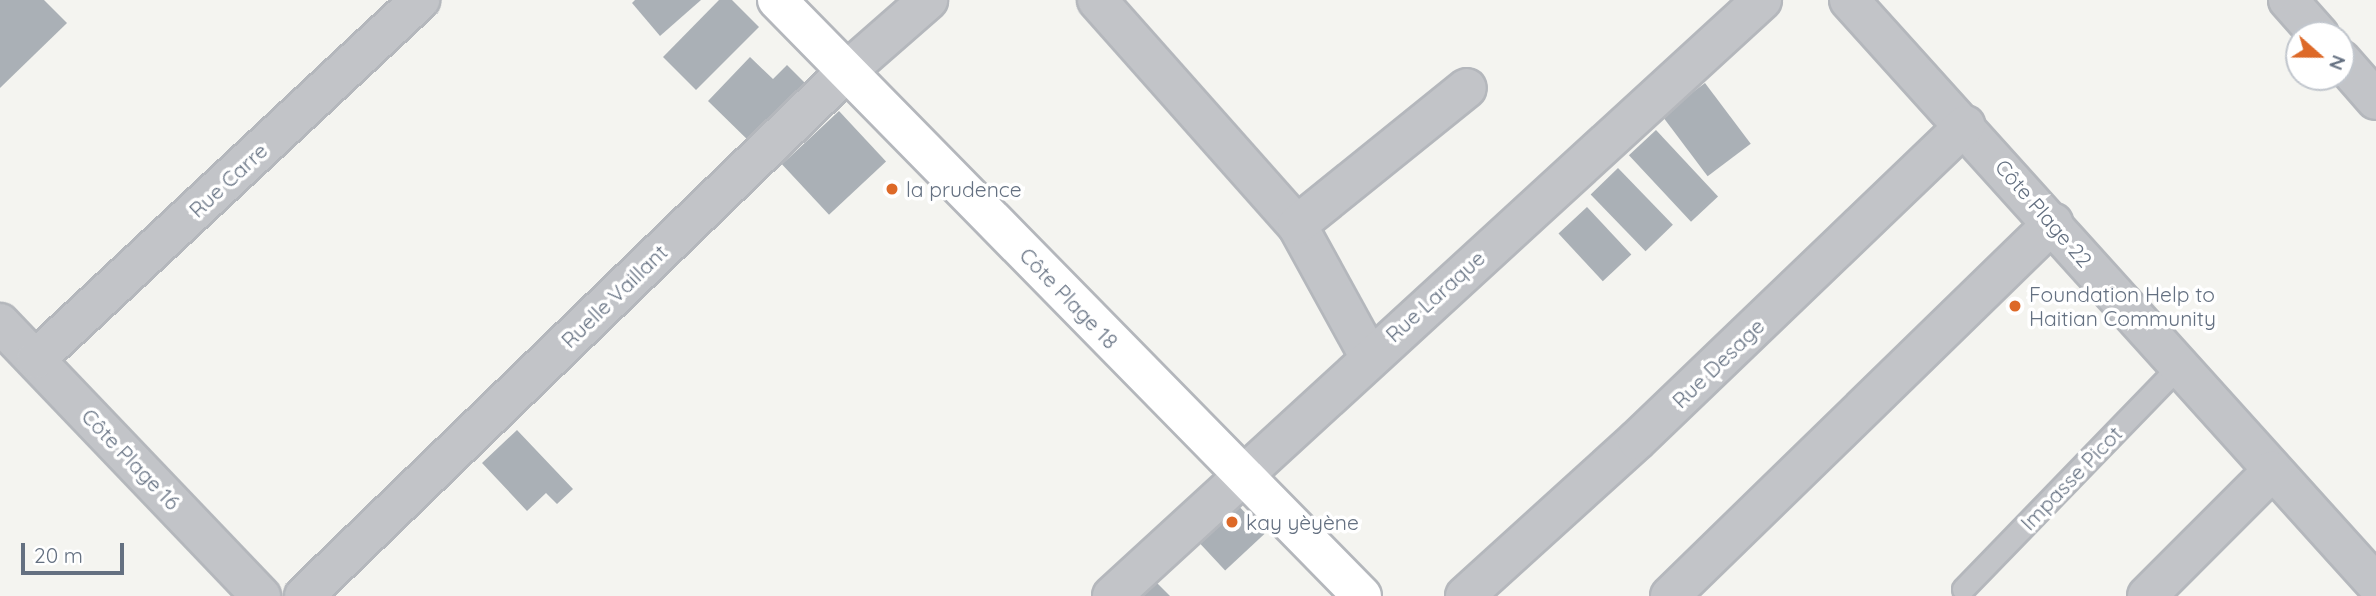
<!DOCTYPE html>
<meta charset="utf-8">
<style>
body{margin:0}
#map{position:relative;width:2376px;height:596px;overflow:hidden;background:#f4f4f0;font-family:Quicksand,sans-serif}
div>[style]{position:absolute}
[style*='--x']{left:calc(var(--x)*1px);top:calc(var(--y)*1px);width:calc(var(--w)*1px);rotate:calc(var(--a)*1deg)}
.building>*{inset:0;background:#aab0b6;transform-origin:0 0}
.roads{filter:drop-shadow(2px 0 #b4b7bc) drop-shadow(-2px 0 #b4b7bc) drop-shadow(0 2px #b4b7bc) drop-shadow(0 -2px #b4b7bc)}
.lane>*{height:21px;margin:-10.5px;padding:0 10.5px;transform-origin:10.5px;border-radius:10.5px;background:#c2c4c8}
.street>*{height:38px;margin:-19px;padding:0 19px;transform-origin:19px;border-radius:19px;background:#c2c4c8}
.secondary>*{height:38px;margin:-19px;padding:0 19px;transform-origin:19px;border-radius:19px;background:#fff}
.dots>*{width:19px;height:19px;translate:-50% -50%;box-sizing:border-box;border:4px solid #fff;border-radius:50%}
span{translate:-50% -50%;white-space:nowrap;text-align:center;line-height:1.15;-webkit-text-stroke:7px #fff;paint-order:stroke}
.street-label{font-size:21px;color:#647081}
.poi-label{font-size:21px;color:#647081}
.left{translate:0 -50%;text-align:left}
.north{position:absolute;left:2285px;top:21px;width:70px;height:70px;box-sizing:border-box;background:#fff;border:2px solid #c1c6cd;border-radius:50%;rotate:111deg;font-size:19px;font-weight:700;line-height:28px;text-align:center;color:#647081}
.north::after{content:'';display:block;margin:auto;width:24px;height:32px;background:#dd6928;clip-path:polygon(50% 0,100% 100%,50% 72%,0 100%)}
.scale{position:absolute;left:21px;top:543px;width:103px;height:32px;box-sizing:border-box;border:4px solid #647081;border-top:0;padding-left:9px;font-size:21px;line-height:24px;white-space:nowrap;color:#647081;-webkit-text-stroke:5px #fff;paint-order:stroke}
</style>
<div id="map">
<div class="building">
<div style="clip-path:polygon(0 0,44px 0,67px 23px,0 88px)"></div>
<div style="clip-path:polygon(635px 0,701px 0,660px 36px,632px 3px)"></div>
<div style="clip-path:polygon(719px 0,732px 0,759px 27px,696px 90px,663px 57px)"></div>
<div style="clip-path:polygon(750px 57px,773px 79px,787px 65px,810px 88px,755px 147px,708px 101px)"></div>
<div style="left:1705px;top:83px;width:76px;height:54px;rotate:53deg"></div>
<div style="left:839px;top:111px;width:69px;height:78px;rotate:47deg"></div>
<div style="left:1656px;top:130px;width:91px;height:37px;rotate:47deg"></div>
<div style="left:1618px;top:168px;width:79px;height:38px;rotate:46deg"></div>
<div style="left:1587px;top:207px;width:65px;height:39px;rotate:47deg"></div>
<div style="clip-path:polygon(517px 430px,573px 489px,557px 504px,546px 493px,527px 511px,482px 463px)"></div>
<div style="left:1236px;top:503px;width:42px;height:54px;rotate:47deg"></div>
<div style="clip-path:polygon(1156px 582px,1170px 596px,1141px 596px)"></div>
</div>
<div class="roads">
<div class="lane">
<div style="--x:1963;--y:589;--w:310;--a:-45.9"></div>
</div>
<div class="street">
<div style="--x:1097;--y:0;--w:301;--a:48.4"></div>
<div style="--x:1297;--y:225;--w:149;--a:61.2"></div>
<div style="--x:1849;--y:0;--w:787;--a:47.94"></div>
<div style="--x:2288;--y:0;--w:47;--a:48.5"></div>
<div style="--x:2341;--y:60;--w:53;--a:48.8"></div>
<div style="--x:1297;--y:225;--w:218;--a:-38.9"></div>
<div style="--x:0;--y:323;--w:378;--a:46.3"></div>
<div style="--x:36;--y:359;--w:526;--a:-43.07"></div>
<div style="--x:304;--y:596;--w:755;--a:-44.03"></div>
<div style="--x:847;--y:71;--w:108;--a:-41.2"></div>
<div style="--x:1112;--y:596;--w:882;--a:-42.52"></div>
<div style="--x:1465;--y:596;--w:232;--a:-42.2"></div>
<div style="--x:1637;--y:440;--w:455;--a:-43.8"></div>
<div style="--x:1670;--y:596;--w:535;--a:-44.24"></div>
<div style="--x:2147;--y:596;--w:177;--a:-45"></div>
</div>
<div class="secondary">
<div style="--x:777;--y:0;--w:835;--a:45.53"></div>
</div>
</div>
<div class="dots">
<div style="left:892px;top:189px;background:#dd6928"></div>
<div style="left:2015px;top:306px;background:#dd6928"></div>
<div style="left:1232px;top:522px;background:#dd6928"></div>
</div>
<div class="street-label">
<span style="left:228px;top:180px;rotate:-43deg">Rue Carre</span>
<span style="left:2044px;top:213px;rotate:49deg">Côte Plage 22</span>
<span style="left:614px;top:296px;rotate:-44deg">Ruelle Vaillant</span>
<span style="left:1435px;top:296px;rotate:-42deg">Rue Laraque</span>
<span style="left:1069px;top:298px;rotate:46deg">Côte Plage 18</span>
<span style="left:1718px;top:363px;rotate:-44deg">Rue Desage</span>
<span style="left:131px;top:459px;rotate:46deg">Côte Plage 16</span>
<span style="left:2071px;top:478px;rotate:-46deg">Impasse Picot</span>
</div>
<div class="poi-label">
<span class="left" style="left:906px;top:189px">la prudence</span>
<span class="left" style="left:2029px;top:306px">Foundation Help to<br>Haitian Community</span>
<span class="left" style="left:1246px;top:522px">kay yèyène</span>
</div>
<div class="north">N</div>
<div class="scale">20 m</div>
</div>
